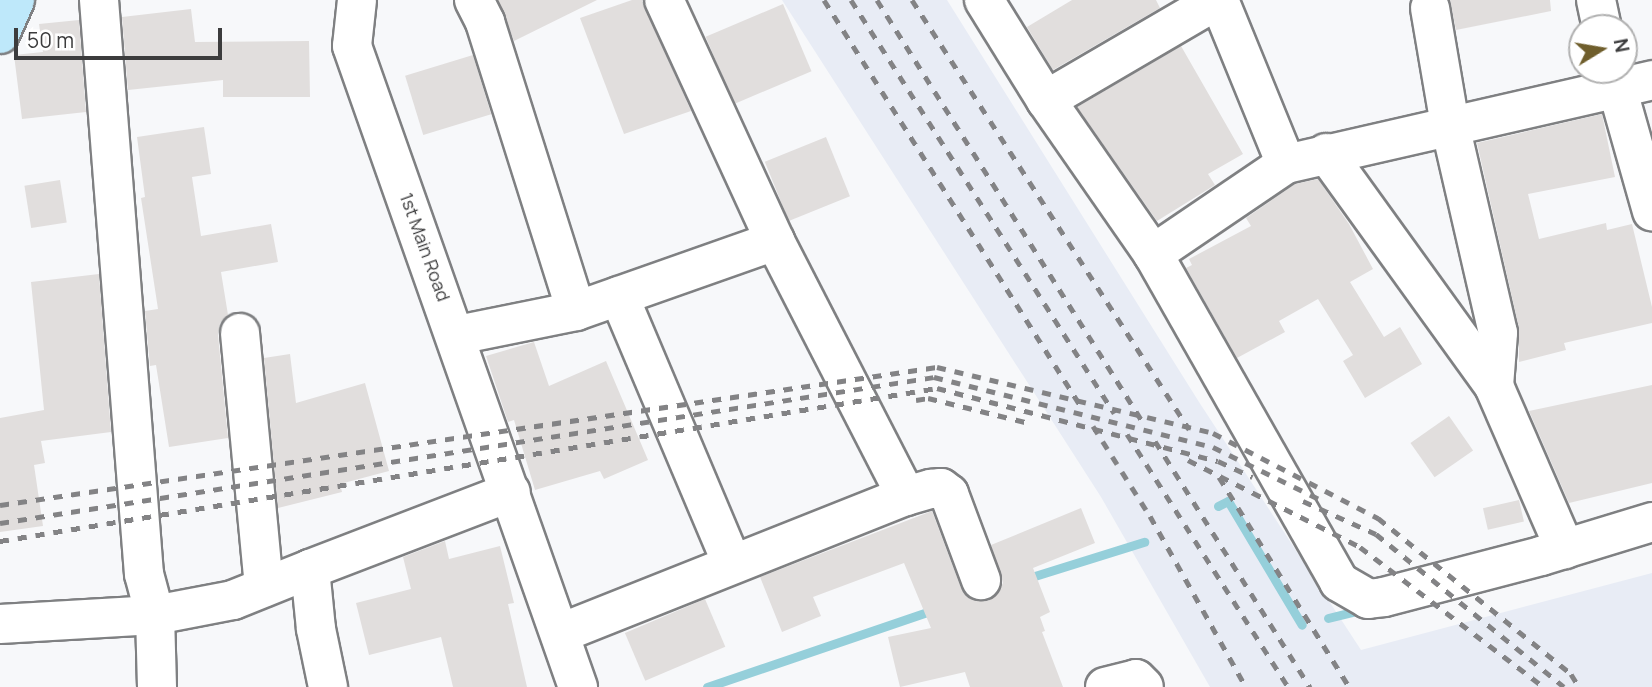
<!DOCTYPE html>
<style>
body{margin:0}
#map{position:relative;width:1652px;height:687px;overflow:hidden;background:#f7f8fa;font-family:Manrope,sans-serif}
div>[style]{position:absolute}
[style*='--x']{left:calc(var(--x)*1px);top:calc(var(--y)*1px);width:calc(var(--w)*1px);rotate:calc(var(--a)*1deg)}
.built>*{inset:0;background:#e8ecf5}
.stream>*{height:9px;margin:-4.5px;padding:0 4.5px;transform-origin:4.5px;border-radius:4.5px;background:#95cfda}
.building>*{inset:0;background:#e1dedd;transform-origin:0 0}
.roads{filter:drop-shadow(2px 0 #7f8082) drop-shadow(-2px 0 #7f8082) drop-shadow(0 2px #7f8082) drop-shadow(0 -2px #7f8082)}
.minor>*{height:38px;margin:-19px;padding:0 19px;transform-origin:19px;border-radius:19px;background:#fff}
.major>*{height:38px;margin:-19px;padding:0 19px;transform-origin:19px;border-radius:19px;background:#bee8fa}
.rail>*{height:5px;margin-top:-2.5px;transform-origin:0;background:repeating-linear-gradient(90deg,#838385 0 9px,transparent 0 18px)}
span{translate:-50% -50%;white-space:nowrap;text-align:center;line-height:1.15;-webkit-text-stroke:7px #fff;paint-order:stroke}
.street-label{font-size:18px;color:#3c3c3d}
.north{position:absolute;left:1568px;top:14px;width:70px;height:70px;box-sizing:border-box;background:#fff;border:2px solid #b1b1b1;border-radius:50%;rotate:79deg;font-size:19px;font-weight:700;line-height:28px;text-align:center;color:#3c3c3d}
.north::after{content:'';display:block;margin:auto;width:24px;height:32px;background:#6f5e2c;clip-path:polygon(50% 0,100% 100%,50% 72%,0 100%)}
.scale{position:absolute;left:14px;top:28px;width:208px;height:32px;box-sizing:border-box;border:4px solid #3c3c3d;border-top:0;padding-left:9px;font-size:21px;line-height:24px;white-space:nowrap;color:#3c3c3d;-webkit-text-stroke:5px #fff;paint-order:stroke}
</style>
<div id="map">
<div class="built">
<div style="clip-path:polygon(782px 0,947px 0,1199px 402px,1361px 650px,1652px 573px,1652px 687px,1210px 687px,1101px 497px)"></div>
</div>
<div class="stream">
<div style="--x:1218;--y:506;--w:11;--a:-27"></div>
<div style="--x:1228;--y:501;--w:144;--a:59.2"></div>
<div style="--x:1025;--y:579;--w:125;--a:-17.3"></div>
<div style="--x:1328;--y:618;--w:34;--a:-14"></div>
<div style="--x:707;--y:687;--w:242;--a:-18.8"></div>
</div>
<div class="building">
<div style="clip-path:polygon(498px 0,597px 0,514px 41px)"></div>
<div style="clip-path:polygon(632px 0,642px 0,691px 111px,624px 134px,580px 18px)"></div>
<div style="clip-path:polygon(1072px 0,1156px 0,1160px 8px,1053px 70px,1027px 27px)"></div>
<div style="clip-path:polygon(1450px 0,1550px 0,1551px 11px,1456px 30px)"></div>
<div style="left:783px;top:4px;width:73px;height:84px;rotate:67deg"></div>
<div style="clip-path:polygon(191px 9px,195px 42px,309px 41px,310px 97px,223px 97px,223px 80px,128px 90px,122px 17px)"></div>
<div style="clip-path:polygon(79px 20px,86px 112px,22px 119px,14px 55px,43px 52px,39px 24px)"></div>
<div style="clip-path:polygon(1181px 46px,1243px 154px,1208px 174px,1215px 185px,1157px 221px,1077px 107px)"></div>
<div style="left:473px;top:55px;width:62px;height:71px;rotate:73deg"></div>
<div style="clip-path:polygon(1602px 114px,1615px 177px,1528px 194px,1539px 239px,1606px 223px,1607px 230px,1632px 224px,1652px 307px,1652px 323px,1564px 343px,1566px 350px,1519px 362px,1519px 328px,1477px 143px)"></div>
<div style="clip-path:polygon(204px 127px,211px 174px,192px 177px,201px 236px,271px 224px,278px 262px,221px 272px,228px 315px,220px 323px,218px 335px,228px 438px,169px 447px,156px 365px,150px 366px,145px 311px,158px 309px,141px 198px,145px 197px,137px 137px)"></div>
<div style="left:826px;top:137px;width:64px;height:66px;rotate:68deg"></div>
<div style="clip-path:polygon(1318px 179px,1349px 224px,1373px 269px,1350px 282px,1384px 337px,1400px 327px,1422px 364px,1365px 398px,1343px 361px,1353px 355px,1318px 299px,1279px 321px,1285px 332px,1237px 358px,1186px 268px,1192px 265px,1189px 259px,1251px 226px,1246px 218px,1295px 184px)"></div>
<div style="left:60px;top:180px;width:43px;height:36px;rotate:81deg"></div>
<div style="clip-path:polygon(99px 274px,111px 432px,41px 441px,45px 463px,34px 465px,43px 526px,0 532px,0 418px,44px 410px,31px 282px)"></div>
<div style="clip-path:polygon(534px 342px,549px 386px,606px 361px,648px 460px,604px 479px,600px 471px,535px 490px,514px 420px,508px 422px,486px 356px)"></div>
<div style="clip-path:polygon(290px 354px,296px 403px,365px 383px,389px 471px,340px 484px,342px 492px,278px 508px,264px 358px)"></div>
<div style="clip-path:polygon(1652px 385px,1652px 483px,1569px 503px,1529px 411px)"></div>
<div style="left:1449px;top:416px;width:42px;height:47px;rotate:55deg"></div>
<div style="left:1519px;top:500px;width:22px;height:37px;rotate:77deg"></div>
<div style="clip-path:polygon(1081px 508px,1095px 543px,1033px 568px,1050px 612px,1040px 617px,1045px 631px,1042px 632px,1063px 687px,970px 687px,965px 672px,900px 687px,888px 637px,931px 628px,904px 563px,813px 597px,821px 616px,782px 632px,760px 577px,932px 511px,961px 588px,968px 597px,977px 601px,988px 601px,997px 594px,1003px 583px,991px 545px)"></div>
<div style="clip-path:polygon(445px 541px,449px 559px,500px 546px,514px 603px,508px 604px,527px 687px,453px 687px,441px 637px,369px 655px,356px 603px,411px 589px,403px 557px)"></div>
<div style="left:705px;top:599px;width:52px;height:87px;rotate:67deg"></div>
</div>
<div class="roads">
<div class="minor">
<div style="--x:99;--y:0;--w:576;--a:85.52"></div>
<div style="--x:144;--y:574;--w:42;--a:75"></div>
<div style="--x:155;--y:615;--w:72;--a:88.4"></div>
<div style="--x:357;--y:0;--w:46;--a:96.2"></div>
<div style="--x:352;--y:46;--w:680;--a:70.58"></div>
<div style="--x:474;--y:0;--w:25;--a:63"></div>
<div style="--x:485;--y:22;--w:303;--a:72.5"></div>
<div style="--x:984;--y:0;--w:118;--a:58.2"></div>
<div style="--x:1046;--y:100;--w:188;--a:55.2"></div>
<div style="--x:1153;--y:254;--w:377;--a:60.4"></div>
<div style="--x:1339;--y:582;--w:34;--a:30"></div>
<div style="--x:1368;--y:599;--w:16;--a:-7"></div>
<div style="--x:1384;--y:597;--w:162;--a:-14.6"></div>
<div style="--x:1541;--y:556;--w:116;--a:-17"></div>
<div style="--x:1219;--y:0;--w:177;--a:67.8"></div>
<div style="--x:1596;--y:0;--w:29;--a:78"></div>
<div style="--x:1430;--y:8;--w:119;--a:80.3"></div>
<div style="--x:1450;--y:125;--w:213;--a:77"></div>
<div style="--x:1498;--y:333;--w:53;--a:94.3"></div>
<div style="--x:1494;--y:386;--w:178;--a:66.5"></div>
<div style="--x:1612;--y:70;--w:147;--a:74.2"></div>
<div style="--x:1046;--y:100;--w:198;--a:-30.3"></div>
<div style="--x:1326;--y:153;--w:287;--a:54.2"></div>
<div style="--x:1153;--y:254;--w:161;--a:-34.1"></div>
<div style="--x:1286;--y:164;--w:376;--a:-12.9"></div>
<div style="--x:619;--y:296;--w:290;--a:67.1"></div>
<div style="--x:240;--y:333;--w:255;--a:84.6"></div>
<div style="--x:457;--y:335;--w:121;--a:-11.4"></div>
<div style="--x:576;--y:311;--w:211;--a:-19.4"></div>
<div style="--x:906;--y:496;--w:26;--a:-16"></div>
<div style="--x:931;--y:489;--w:10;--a:-6"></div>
<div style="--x:941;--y:488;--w:10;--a:37"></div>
<div style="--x:949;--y:494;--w:92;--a:69.6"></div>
<div style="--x:310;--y:569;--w:215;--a:-21"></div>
<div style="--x:0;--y:624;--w:155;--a:-3.3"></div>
<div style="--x:155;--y:615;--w:79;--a:-10.9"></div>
<div style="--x:233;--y:600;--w:83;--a:-21.9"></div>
<div style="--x:310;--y:569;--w:60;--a:84.3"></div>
<div style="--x:316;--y:629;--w:59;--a:78.3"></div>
<div style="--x:561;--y:633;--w:371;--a:-21.7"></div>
<div style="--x:906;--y:496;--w:287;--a:-117.2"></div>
<div style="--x:775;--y:241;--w:265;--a:-114.7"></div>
<div style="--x:1105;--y:687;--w:32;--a:-14"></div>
<div style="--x:1136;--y:679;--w:11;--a:45"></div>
</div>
<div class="major">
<div style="--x:0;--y:34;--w:37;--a:-66"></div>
</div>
</div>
<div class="rail">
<div style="--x:824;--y:0;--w:479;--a:57.7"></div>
<div style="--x:851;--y:0;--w:490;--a:57.5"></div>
<div style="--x:877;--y:0;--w:497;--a:57.8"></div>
<div style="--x:912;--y:0;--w:511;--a:57.15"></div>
<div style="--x:916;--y:400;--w:12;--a:-9"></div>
<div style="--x:928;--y:398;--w:100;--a:13.9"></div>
<div style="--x:1093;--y:426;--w:107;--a:57.7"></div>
<div style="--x:1150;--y:516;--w:196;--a:60.7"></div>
<div style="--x:1127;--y:434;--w:300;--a:57.5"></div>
<div style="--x:1155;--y:441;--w:291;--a:57.8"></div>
<div style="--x:1188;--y:460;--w:193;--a:26.8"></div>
<div style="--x:1360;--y:547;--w:231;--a:37.3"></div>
<div style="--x:1219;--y:477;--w:247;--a:58.2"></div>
<div style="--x:1303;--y:501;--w:80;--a:24.3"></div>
<div style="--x:1376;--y:534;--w:242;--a:39.1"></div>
<div style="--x:0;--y:505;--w:947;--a:-8.38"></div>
<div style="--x:937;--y:367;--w:284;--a:13.4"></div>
<div style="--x:1213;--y:433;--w:186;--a:27.3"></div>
<div style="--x:1378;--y:518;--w:248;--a:38.9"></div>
<div style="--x:1571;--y:674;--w:15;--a:58"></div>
<div style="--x:0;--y:523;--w:945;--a:-8.88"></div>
<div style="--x:934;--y:377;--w:288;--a:14.1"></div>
<div style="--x:1213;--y:447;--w:118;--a:26.1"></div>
<div style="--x:0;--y:541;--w:949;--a:-9.27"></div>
<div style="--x:937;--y:388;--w:290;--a:14.6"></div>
<div style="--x:1218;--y:461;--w:38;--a:25"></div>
</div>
<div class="street-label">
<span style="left:425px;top:247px;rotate:70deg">1st Main Road</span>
</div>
<div class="north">N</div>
<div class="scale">50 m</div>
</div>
